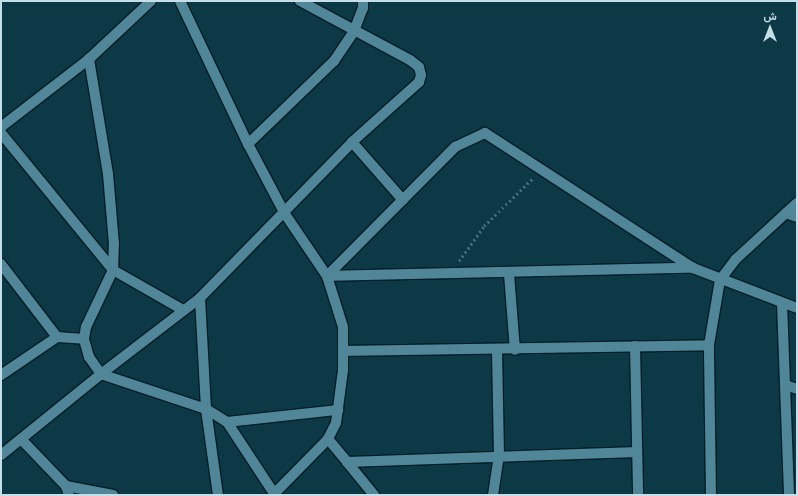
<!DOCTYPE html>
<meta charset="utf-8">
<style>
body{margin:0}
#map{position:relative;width:798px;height:496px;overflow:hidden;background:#0d3845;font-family:Cabin,Vazirmatn,sans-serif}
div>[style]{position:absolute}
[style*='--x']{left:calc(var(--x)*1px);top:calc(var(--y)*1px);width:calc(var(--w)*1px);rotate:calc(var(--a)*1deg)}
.path>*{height:2.5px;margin-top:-1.25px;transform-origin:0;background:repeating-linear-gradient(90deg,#476d79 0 2px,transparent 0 5px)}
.roads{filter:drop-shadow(1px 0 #021e27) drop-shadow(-1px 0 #021e27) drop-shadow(0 1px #021e27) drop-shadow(0 -1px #021e27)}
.minor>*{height:10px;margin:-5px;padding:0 5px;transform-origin:5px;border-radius:5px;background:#508698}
span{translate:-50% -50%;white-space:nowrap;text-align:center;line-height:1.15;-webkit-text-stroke:3.5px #0d3845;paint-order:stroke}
.frame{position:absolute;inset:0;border:2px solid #c4dfe8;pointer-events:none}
.north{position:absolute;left:750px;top:8px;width:40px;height:40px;-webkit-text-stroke:3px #0d3845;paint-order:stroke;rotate:0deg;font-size:11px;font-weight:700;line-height:16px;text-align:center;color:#c4dfe8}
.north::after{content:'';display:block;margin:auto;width:14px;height:18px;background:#c4dfe8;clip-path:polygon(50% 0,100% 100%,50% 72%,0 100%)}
</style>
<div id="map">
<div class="path">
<div style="--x:459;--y:261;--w:43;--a:-54.5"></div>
<div style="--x:484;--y:226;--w:69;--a:-44.4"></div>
</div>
<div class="roads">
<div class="minor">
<div style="--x:180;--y:1;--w:158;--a:64.6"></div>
<div style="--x:248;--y:144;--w:79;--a:62.1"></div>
<div style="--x:285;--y:214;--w:75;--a:55.9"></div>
<div style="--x:327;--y:276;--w:53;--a:72.6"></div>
<div style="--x:343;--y:327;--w:43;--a:90"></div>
<div style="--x:343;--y:370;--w:53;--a:97.5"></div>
<div style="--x:336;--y:423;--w:18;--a:117"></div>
<div style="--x:328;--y:439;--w:77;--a:134.5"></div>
<div style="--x:1;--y:127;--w:111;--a:-37.7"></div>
<div style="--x:89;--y:59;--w:85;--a:-43.1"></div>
<div style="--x:1;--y:133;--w:177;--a:50.7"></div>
<div style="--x:113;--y:270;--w:81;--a:29.7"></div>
<div style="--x:352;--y:142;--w:77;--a:48.7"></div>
<div style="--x:248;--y:144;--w:120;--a:-44"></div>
<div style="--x:334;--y:61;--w:36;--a:-56"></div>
<div style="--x:354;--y:31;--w:25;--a:-69"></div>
<div style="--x:363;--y:8;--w:7;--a:-90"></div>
<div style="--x:786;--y:213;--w:12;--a:20"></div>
<div style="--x:1;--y:264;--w:92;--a:52.5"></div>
<div style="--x:57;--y:337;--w:27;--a:4"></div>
<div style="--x:509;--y:274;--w:76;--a:85.5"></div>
<div style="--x:327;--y:276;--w:182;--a:-45.2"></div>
<div style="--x:455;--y:147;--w:33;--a:-25"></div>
<div style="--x:485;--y:133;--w:248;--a:33"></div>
<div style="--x:693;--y:268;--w:111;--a:21"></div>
<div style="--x:327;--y:276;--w:366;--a:-1.3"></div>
<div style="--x:200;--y:298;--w:111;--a:86.9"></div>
<div style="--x:206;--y:409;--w:87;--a:82.1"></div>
<div style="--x:782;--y:303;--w:192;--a:87.9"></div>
<div style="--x:635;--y:346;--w:149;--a:88.8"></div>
<div style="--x:344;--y:351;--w:365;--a:-0.9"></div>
<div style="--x:1;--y:375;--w:68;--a:-34.2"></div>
<div style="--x:785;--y:385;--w:13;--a:18"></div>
<div style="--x:227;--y:422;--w:112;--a:-6.2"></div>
<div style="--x:21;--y:439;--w:65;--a:46.2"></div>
<div style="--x:66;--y:486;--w:9;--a:72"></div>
<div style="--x:328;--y:439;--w:30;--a:50"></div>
<div style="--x:347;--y:462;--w:290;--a:-2"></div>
<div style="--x:1;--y:455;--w:129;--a:-39"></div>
<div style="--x:101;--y:374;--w:21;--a:-125"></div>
<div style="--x:89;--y:357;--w:19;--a:-106"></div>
<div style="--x:84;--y:339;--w:12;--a:-81"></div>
<div style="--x:86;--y:327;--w:63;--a:-64.7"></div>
<div style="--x:113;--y:270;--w:26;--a:-88"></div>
<div style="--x:114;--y:244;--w:70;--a:-94.9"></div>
<div style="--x:108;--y:174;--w:117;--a:-99.4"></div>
<div style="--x:347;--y:462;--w:43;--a:50.7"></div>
<div style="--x:66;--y:486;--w:48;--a:10.8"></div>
<div style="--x:275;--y:495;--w:87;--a:-123.3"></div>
<div style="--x:227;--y:422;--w:25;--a:-148"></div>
<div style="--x:206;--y:409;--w:111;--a:-161.6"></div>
<div style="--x:101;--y:374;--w:125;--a:-37.5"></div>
<div style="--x:200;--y:298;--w:218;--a:-45.7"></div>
<div style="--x:352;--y:142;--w:90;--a:-41.8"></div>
<div style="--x:419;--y:82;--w:7;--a:-74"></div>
<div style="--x:421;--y:75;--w:8;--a:-104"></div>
<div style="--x:419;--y:67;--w:11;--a:-142"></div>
<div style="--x:410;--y:60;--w:125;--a:-151.8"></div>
<div style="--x:493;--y:495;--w:40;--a:-81.5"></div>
<div style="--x:499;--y:455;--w:106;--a:-91.1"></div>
<div style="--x:711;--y:495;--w:150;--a:-90.8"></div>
<div style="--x:709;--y:345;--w:66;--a:-80.4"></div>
<div style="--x:720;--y:280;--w:26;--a:-53"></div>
<div style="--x:736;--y:259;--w:83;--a:-42.6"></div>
</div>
</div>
<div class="frame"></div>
<div class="north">ش</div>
</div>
